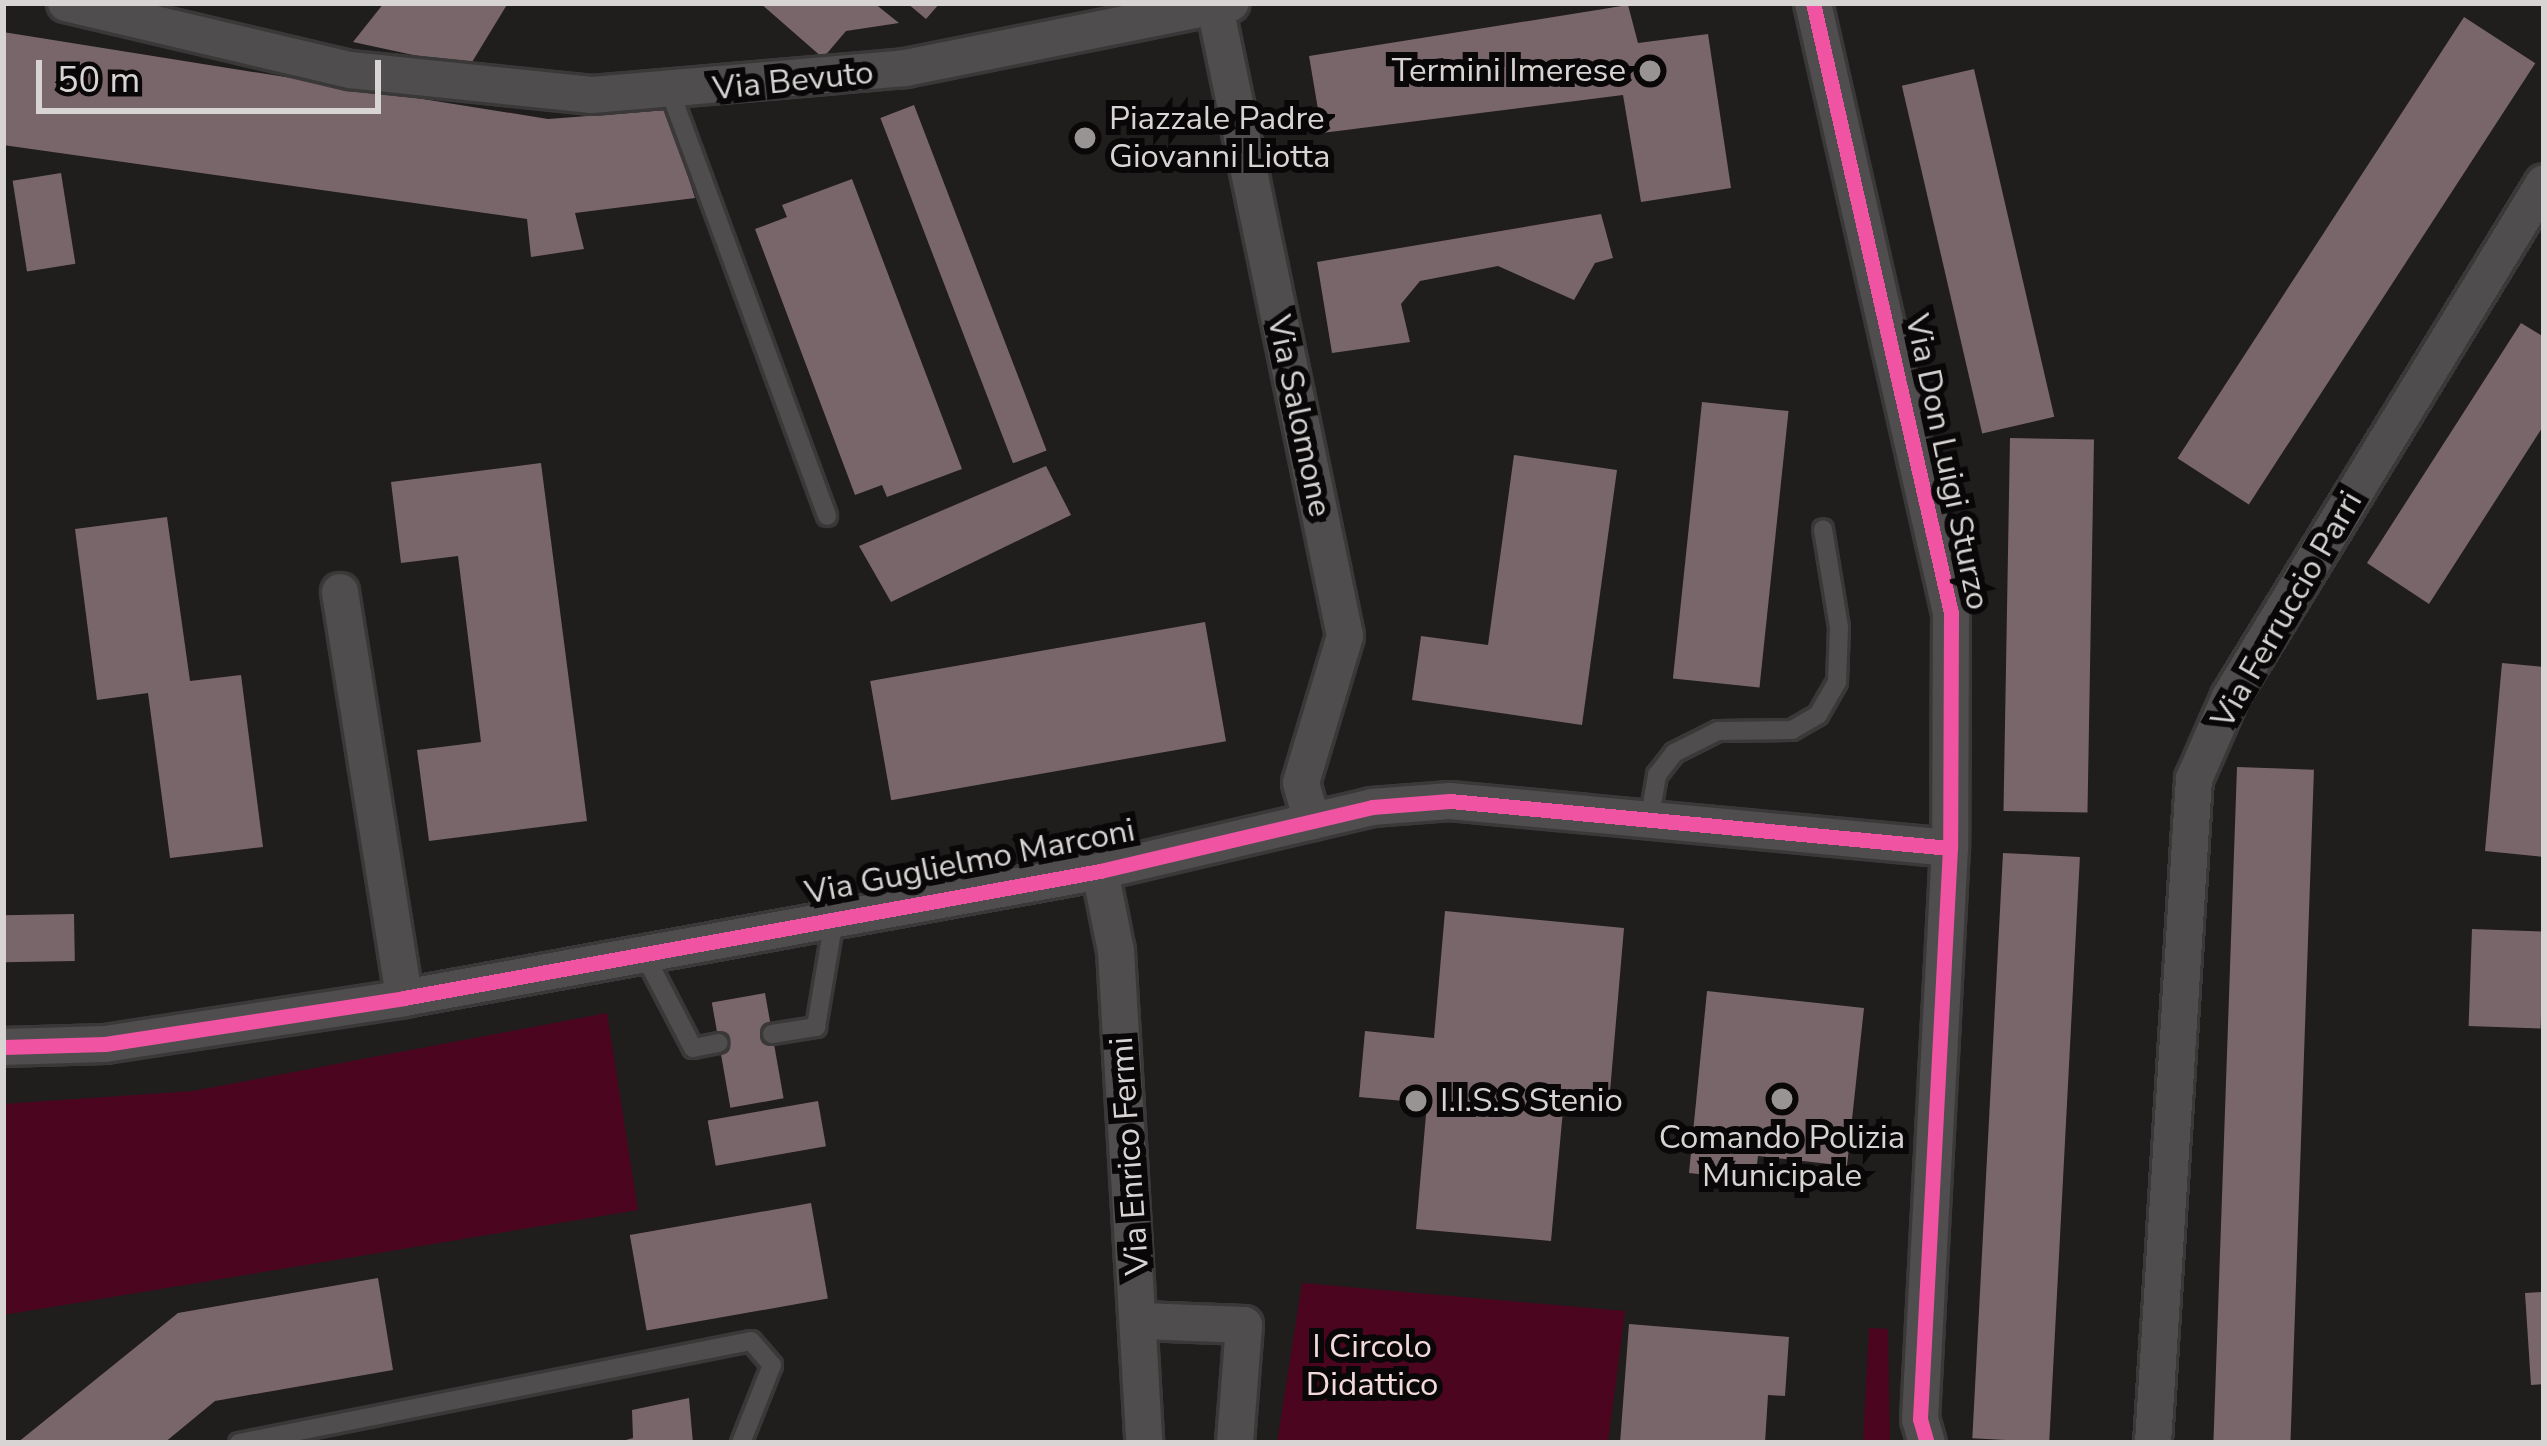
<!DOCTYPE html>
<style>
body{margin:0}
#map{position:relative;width:2547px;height:1446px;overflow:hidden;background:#201d1d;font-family:"Nunito Sans",sans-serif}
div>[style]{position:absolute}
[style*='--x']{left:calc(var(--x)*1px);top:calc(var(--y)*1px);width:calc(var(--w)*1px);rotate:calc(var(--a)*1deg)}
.green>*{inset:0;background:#4b051f}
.building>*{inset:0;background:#79666a;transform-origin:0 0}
.roads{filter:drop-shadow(3px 0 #3a3838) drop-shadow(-3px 0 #3a3838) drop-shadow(0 3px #3a3838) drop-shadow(0 -3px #3a3838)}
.lane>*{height:18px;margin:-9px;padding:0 9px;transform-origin:9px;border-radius:9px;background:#504d4e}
.street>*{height:36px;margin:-18px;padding:0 18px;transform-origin:18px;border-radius:18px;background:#504d4e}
.cycleway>*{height:15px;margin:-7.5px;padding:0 7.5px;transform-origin:7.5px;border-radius:7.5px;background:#f153a3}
.dots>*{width:33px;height:33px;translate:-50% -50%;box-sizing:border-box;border:6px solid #090707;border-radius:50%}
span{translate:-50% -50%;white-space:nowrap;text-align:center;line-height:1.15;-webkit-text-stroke:12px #090707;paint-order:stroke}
.poi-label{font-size:33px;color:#d8d4d4}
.right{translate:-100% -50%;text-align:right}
.left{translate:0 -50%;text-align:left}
.street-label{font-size:33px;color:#d8d4d4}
.park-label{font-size:33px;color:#f2d9dc}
.frame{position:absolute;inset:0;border:6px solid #d8d4d4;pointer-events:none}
.scale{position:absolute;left:36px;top:60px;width:345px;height:54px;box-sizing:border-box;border:6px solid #d8d4d4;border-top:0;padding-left:15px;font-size:36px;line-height:42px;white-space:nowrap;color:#d8d4d4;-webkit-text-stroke:9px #090707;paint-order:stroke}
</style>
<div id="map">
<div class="green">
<div style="clip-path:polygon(607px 1013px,638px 1210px,3px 1315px,3px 1104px,193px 1091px)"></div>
<div style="clip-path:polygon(1302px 1283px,1625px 1311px,1608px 1443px,1277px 1443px)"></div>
<div style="clip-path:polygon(1869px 1328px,1888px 1329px,1890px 1443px,1863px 1443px)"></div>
</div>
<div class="building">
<div style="clip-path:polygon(384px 3px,508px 3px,469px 67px,353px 42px)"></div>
<div style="clip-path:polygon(760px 3px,874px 3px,899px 23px,846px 31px,823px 58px)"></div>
<div style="clip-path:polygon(907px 3px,940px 3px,926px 19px)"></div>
<div style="clip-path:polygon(1628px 5px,1638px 43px,1708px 34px,1731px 188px,1641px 202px,1623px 95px,1322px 133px,1309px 56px)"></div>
<div style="left:2464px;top:17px;width:85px;height:526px;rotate:33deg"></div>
<div style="clip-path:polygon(3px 32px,548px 119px,667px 110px,695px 198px,575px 213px,584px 249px,531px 257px,527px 219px,3px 145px)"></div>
<div style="left:1974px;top:69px;width:357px;height:74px;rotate:77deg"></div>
<div style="left:914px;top:105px;width:370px;height:36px;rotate:69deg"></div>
<div style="left:61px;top:173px;width:92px;height:49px;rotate:81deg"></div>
<div style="clip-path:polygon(852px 179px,962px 469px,887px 497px,882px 485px,855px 495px,755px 229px,787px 217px,782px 205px)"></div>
<div style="clip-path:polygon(1601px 214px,1613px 258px,1595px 263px,1574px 300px,1498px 266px,1420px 281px,1401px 304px,1410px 342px,1332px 353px,1317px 262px)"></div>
<div style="clip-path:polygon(2521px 323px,2544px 337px,2544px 425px,2429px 604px,2367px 563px)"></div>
<div style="left:1702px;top:402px;width:87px;height:278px;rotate:6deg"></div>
<div style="left:2010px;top:438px;width:84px;height:373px;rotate:1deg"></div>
<div style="clip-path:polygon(1514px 455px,1617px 470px,1582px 725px,1412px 700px,1421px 636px,1488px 645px)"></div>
<div style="clip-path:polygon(541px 463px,587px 821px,429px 841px,417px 750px,481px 742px,458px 556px,401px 563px,391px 482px)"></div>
<div style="clip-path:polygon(1046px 466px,1071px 515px,891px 602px,859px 546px)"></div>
<div style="clip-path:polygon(167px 517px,190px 681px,241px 675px,263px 847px,170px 858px,148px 693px,97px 700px,75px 529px)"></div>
<div style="left:1205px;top:622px;width:121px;height:340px;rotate:80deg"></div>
<div style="clip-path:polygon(2502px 663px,2544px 667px,2544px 857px,2485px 851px)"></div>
<div style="left:2237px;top:767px;width:77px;height:677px;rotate:2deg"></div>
<div style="left:2003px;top:853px;width:77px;height:586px;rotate:3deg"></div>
<div style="clip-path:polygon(1445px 911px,1624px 928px,1608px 1115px,1563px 1110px,1551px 1241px,1416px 1229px,1427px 1103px,1359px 1097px,1365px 1031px,1434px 1038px)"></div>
<div style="left:74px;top:914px;width:47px;height:71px;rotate:89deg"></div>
<div style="left:2472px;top:929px;width:72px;height:97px;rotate:2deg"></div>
<div style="clip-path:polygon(1707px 991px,1864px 1008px,1847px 1166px,1758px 1156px,1755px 1180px,1689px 1173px)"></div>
<div style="left:765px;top:993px;width:107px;height:54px;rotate:80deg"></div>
<div style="left:818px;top:1101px;width:46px;height:112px;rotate:80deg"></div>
<div style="left:811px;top:1203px;width:97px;height:184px;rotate:80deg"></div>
<div style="clip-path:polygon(378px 1278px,393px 1370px,215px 1401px,164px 1443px,17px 1443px,178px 1313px)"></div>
<div style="clip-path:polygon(2544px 1292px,2544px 1384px,2531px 1385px,2525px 1293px)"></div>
<div style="clip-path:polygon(1629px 1324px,1789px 1337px,1785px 1396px,1768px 1395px,1765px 1443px,1620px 1443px)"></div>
<div style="clip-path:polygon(689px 1398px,693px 1443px,615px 1443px,633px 1438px,632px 1410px)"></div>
</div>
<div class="roads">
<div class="lane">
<div style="--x:671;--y:94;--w:450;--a:69.7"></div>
<div style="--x:1649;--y:822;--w:48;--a:-80.3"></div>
<div style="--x:1657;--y:775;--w:28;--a:-52"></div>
<div style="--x:1674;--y:753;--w:49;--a:-26.6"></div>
<div style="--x:1718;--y:731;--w:74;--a:-0.8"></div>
<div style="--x:1792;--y:730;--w:30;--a:-30"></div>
<div style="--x:1818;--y:715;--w:38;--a:-60"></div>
<div style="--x:1837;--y:682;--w:55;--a:-87.9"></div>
<div style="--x:1839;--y:627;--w:99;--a:-99.3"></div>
<div style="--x:644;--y:954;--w:106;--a:62.5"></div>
<div style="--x:693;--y:1048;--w:26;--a:-11"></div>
<div style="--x:772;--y:1034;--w:45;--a:-9"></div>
<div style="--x:816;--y:1027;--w:109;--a:-80.5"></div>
<div style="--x:239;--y:1443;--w:522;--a:-11.27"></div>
<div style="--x:751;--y:1341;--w:32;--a:49"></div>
<div style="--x:772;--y:1365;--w:84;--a:111.7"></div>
</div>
<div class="street">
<div style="--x:66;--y:3;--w:292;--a:13.3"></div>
<div style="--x:350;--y:70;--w:243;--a:5.9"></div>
<div style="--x:592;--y:95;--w:314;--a:-4.9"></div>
<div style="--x:905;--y:68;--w:332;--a:-11.3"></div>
<div style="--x:1813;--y:3;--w:625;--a:77.25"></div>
<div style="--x:1951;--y:613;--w:235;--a:90.2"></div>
<div style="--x:1950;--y:848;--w:572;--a:93.01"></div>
<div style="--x:1920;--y:1419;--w:25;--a:74"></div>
<div style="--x:1215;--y:7;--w:642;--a:78.32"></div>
<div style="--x:1345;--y:636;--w:153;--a:106.7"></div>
<div style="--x:1301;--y:783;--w:40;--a:74"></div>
<div style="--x:340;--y:592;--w:411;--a:81"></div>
<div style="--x:1100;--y:871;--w:82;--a:78.7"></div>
<div style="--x:1116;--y:951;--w:493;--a:86.7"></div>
<div style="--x:3;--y:1047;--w:102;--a:-1.7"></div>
<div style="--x:105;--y:1044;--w:303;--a:-8.7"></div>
<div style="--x:404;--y:998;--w:707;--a:-10.34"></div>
<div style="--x:1100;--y:871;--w:279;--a:-13.2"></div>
<div style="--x:1372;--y:807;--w:78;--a:-4.4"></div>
<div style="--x:1450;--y:801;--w:502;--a:5.37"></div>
<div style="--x:1142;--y:1321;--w:102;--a:2.2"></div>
<div style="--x:1244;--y:1325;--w:118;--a:94.4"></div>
<div style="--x:2153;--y:1443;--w:665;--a:-86.47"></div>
<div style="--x:2194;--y:779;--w:90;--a:-66.3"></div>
<div style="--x:2230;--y:697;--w:602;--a:-58.58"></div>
</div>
</div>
<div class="cycleway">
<div style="--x:1813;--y:3;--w:625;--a:77.25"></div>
<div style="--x:1951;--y:613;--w:235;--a:90.2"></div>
<div style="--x:1950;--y:848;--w:572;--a:93.01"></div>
<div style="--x:1920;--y:1419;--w:25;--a:74"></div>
<div style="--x:3;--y:1047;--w:102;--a:-1.7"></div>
<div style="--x:105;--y:1044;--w:303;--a:-8.7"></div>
<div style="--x:404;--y:998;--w:707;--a:-10.34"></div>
<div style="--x:1100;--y:871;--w:279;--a:-13.2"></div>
<div style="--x:1372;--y:807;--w:78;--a:-4.4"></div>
<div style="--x:1450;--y:801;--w:502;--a:5.37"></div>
</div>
<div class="dots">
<div style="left:1650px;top:71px;background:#989494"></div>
<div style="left:1085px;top:138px;background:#989494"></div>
<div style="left:1782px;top:1099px;background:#989494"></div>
<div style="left:1416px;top:1101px;background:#989494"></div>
</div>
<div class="poi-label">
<span class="right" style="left:1626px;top:71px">Termini Imerese</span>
<span class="left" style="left:1109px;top:138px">Piazzale Padre<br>Giovanni Liotta</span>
<span class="left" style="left:1440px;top:1101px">I.I.S.S Stenio</span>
<span style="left:1782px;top:1157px">Comando Polizia<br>Municipale</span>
</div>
<div class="street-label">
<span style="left:793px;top:81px;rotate:-6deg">Via Bevuto</span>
<span style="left:1299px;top:416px;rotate:78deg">Via Salomone</span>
<span style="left:1947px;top:462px;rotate:78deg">Via Don Luigi Sturzo</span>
<span style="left:2287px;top:610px;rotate:-60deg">Via Ferruccio Parri</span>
<span style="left:970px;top:862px;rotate:-11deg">Via Guglielmo Marconi</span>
<span style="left:1130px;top:1156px;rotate:-94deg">Via Enrico Fermi</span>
</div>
<div class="park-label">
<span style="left:1372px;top:1366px">I Circolo<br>Didattico</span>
</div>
<div class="frame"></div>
<div class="scale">50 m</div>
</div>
